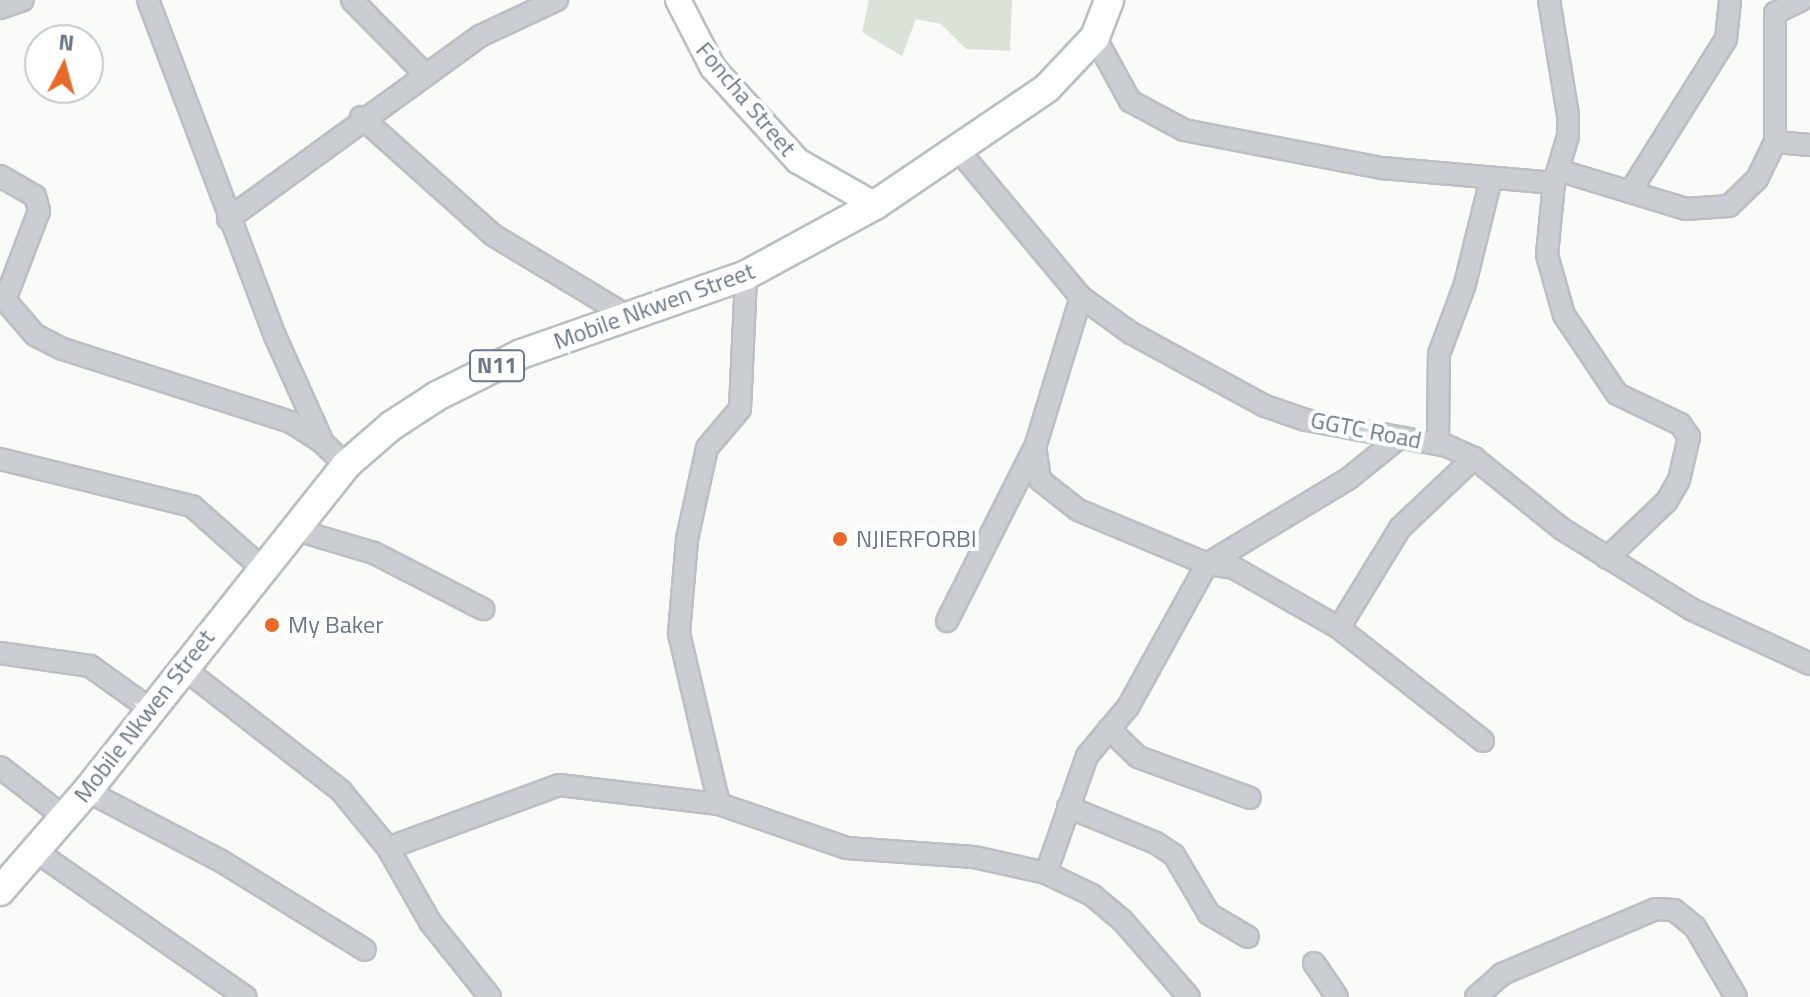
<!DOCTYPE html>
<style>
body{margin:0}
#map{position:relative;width:1810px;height:997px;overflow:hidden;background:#fafaf8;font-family:"Titillium Web",sans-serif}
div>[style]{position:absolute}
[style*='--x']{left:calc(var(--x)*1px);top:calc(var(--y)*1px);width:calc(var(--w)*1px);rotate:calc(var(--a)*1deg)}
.green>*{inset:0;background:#dbe2d8}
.roads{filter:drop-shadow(2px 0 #bbbec3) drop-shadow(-2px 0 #bbbec3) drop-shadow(0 2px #bbbec3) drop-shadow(0 -2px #bbbec3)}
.minor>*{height:20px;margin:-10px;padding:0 10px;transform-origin:10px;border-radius:10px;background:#cacdd1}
.major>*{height:24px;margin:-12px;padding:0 12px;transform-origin:12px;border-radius:12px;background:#fff}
.highway>*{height:28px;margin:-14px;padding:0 14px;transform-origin:14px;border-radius:14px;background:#fff}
.dots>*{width:22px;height:22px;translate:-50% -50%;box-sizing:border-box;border:4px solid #fff;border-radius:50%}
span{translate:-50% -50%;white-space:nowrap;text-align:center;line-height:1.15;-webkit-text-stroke:8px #fff;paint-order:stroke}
.shield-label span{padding:2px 6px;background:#fff;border:2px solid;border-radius:6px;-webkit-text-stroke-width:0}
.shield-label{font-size:22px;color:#68778a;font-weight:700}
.street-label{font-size:24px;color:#68778a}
.poi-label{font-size:24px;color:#68778a}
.left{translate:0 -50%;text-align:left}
.north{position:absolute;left:24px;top:24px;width:80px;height:80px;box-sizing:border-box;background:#fff;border:2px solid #c3c9d0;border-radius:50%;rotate:6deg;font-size:22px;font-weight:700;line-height:32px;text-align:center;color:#68778a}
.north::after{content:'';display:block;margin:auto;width:28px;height:36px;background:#e96928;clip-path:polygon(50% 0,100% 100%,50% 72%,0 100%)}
</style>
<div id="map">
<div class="green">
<div style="clip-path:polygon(869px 0,1012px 0,1010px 51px,966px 49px,941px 24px,916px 19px,902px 56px,862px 32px)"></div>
</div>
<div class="roads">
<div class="minor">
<div style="--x:148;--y:0;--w:359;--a:69.3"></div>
<div style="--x:275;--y:336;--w:117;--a:65.8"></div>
<div style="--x:323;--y:443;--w:32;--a:44"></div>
<div style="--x:352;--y:0;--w:103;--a:45.4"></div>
<div style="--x:1549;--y:0;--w:117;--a:80.6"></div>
<div style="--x:1568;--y:115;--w:21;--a:90"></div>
<div style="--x:1568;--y:136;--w:49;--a:106.6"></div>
<div style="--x:0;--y:8;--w:24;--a:-19"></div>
<div style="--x:1095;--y:37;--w:73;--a:61.3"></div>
<div style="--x:1130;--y:101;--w:61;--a:28.2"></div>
<div style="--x:1184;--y:130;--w:202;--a:10.9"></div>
<div style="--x:1382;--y:168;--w:173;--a:5"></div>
<div style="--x:1554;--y:183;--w:72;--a:95.6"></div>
<div style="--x:1547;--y:255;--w:62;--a:74.2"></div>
<div style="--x:1564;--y:315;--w:95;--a:56.1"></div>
<div style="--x:1617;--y:394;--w:70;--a:25.5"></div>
<div style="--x:1680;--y:424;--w:16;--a:55"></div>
<div style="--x:1689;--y:437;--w:44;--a:103.1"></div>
<div style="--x:1679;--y:480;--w:24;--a:120"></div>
<div style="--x:1667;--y:501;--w:83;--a:136.5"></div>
<div style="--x:361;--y:117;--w:177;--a:41.8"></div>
<div style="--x:493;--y:235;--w:162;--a:31.1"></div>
<div style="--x:1775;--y:142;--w:35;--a:5"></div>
<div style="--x:960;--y:152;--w:189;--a:50.2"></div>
<div style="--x:1081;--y:297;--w:62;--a:35.8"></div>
<div style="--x:1131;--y:333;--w:153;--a:28.6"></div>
<div style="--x:1265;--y:406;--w:43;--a:18.9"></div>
<div style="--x:1306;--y:420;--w:143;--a:10.4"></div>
<div style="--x:1447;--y:446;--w:30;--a:24"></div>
<div style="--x:1474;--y:458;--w:113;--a:38.9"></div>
<div style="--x:1562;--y:529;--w:152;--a:31.8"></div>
<div style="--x:1691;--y:609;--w:131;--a:24.8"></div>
<div style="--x:1561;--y:171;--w:131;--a:16.9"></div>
<div style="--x:1686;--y:209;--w:43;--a:-4"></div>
<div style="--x:1729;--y:206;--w:39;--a:-44"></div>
<div style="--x:1757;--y:179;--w:41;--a:-64.1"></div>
<div style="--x:1775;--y:142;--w:129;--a:-90"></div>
<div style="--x:1775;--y:13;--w:30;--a:-26"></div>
<div style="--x:0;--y:176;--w:40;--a:29.7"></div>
<div style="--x:35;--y:196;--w:16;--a:75"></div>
<div style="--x:39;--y:211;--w:95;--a:110.9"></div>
<div style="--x:5;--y:300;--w:46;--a:49.4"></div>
<div style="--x:35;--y:335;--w:31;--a:27"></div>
<div style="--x:63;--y:349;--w:239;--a:17.8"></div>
<div style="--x:291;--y:422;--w:38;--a:33"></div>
<div style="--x:1630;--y:192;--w:181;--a:-57.9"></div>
<div style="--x:1726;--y:39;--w:39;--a:-84"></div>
<div style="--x:228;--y:219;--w:311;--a:-36"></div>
<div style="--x:480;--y:36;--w:85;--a:-25.1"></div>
<div style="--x:1081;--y:297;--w:157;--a:107"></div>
<div style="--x:1035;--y:447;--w:33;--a:81"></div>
<div style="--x:1040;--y:480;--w:48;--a:38.3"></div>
<div style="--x:1078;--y:510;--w:140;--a:22.7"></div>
<div style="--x:1207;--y:564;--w:27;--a:8"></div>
<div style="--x:1234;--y:568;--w:121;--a:29.7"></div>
<div style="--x:1339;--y:628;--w:183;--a:38.1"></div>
<div style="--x:1438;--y:444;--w:90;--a:-89.4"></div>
<div style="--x:1439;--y:354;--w:75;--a:-69.6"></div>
<div style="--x:1465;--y:284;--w:108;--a:-76.1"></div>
<div style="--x:0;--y:459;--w:198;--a:13.8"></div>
<div style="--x:192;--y:506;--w:92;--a:41.5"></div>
<div style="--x:293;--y:529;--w:84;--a:16.5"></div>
<div style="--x:374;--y:553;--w:123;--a:27.2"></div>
<div style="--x:947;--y:621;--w:191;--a:-63.2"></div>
<div style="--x:1339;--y:628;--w:117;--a:-58.6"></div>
<div style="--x:1400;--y:528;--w:102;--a:-43.4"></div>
<div style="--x:0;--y:653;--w:91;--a:8.2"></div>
<div style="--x:90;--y:666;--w:74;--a:35.6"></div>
<div style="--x:182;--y:667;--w:202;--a:37.9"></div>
<div style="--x:341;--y:791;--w:74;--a:50.5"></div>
<div style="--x:388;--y:848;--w:85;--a:60.4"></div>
<div style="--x:430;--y:922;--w:96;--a:51.3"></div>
<div style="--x:1109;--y:729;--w:40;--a:44"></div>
<div style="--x:1138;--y:757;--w:119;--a:20.1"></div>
<div style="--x:0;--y:767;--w:81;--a:38"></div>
<div style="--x:87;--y:791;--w:151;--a:27.6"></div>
<div style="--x:221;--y:861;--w:169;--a:31.7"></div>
<div style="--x:719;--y:804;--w:176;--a:-103.2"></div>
<div style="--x:679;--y:633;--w:94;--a:-85.1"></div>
<div style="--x:687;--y:539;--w:93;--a:-77.6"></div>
<div style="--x:707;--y:448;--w:51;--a:-49.8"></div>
<div style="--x:740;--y:409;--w:134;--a:-87.4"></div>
<div style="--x:1068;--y:807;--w:95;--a:22.2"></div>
<div style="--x:1156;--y:843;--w:22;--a:34"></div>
<div style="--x:1174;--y:855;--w:69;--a:59.3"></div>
<div style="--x:1209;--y:914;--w:45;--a:30.5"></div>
<div style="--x:388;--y:848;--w:182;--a:-20.2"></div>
<div style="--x:559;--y:785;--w:161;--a:6.8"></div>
<div style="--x:719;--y:804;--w:135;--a:19"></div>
<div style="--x:847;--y:848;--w:127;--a:4.1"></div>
<div style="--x:974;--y:857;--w:74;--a:12.5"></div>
<div style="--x:1046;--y:873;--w:51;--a:25.6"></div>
<div style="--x:1092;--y:895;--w:39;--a:40"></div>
<div style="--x:1122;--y:920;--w:102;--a:49"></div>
<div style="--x:37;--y:852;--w:254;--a:34.8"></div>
<div style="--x:1046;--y:873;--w:124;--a:-70.7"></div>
<div style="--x:1087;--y:756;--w:64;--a:-50.1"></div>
<div style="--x:1128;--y:707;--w:163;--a:-61.1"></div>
<div style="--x:1207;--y:564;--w:165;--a:-31.1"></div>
<div style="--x:1348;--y:479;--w:67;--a:-38.9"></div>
<div style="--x:1314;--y:963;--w:41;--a:55.9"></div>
<div style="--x:1476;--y:997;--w:35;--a:-41"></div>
<div style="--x:1502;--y:974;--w:167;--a:-22.9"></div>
<div style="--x:1656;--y:909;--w:18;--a:3"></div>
<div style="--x:1674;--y:910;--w:27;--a:39"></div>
<div style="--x:1695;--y:927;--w:81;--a:59.6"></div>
</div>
<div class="major">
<div style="--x:678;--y:0;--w:76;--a:62.8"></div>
<div style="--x:713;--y:68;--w:126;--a:47.6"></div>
<div style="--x:798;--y:161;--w:89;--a:29.7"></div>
</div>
<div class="highway">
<div style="--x:0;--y:891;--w:133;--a:-49"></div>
<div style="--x:87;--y:791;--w:416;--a:-51.5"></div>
<div style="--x:346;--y:465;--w:60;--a:-40.9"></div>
<div style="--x:391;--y:426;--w:55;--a:-33.1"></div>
<div style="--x:437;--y:396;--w:94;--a:-26.6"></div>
<div style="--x:521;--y:354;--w:238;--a:-19.3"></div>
<div style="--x:746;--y:275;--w:147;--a:-28.5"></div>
<div style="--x:875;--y:205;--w:208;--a:-34.2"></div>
<div style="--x:1047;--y:88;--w:70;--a:-46.7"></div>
<div style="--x:1095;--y:37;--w:40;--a:-69"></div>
</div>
</div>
<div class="dots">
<div style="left:840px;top:539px;background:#e96928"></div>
<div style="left:272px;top:625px;background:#e96928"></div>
</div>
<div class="shield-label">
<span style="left:497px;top:366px">N11</span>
</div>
<div class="street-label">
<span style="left:746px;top:99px;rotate:50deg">Foncha Street</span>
<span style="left:654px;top:306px;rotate:-20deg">Mobile Nkwen Street</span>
<span style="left:1366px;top:430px;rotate:11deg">GGTC Road</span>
<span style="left:144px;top:716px;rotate:-52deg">Mobile Nkwen Street</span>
</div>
<div class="poi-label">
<span class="left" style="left:856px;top:539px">NJIERFORBI</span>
<span class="left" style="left:288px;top:625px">My Baker</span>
</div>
<div class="north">N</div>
</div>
